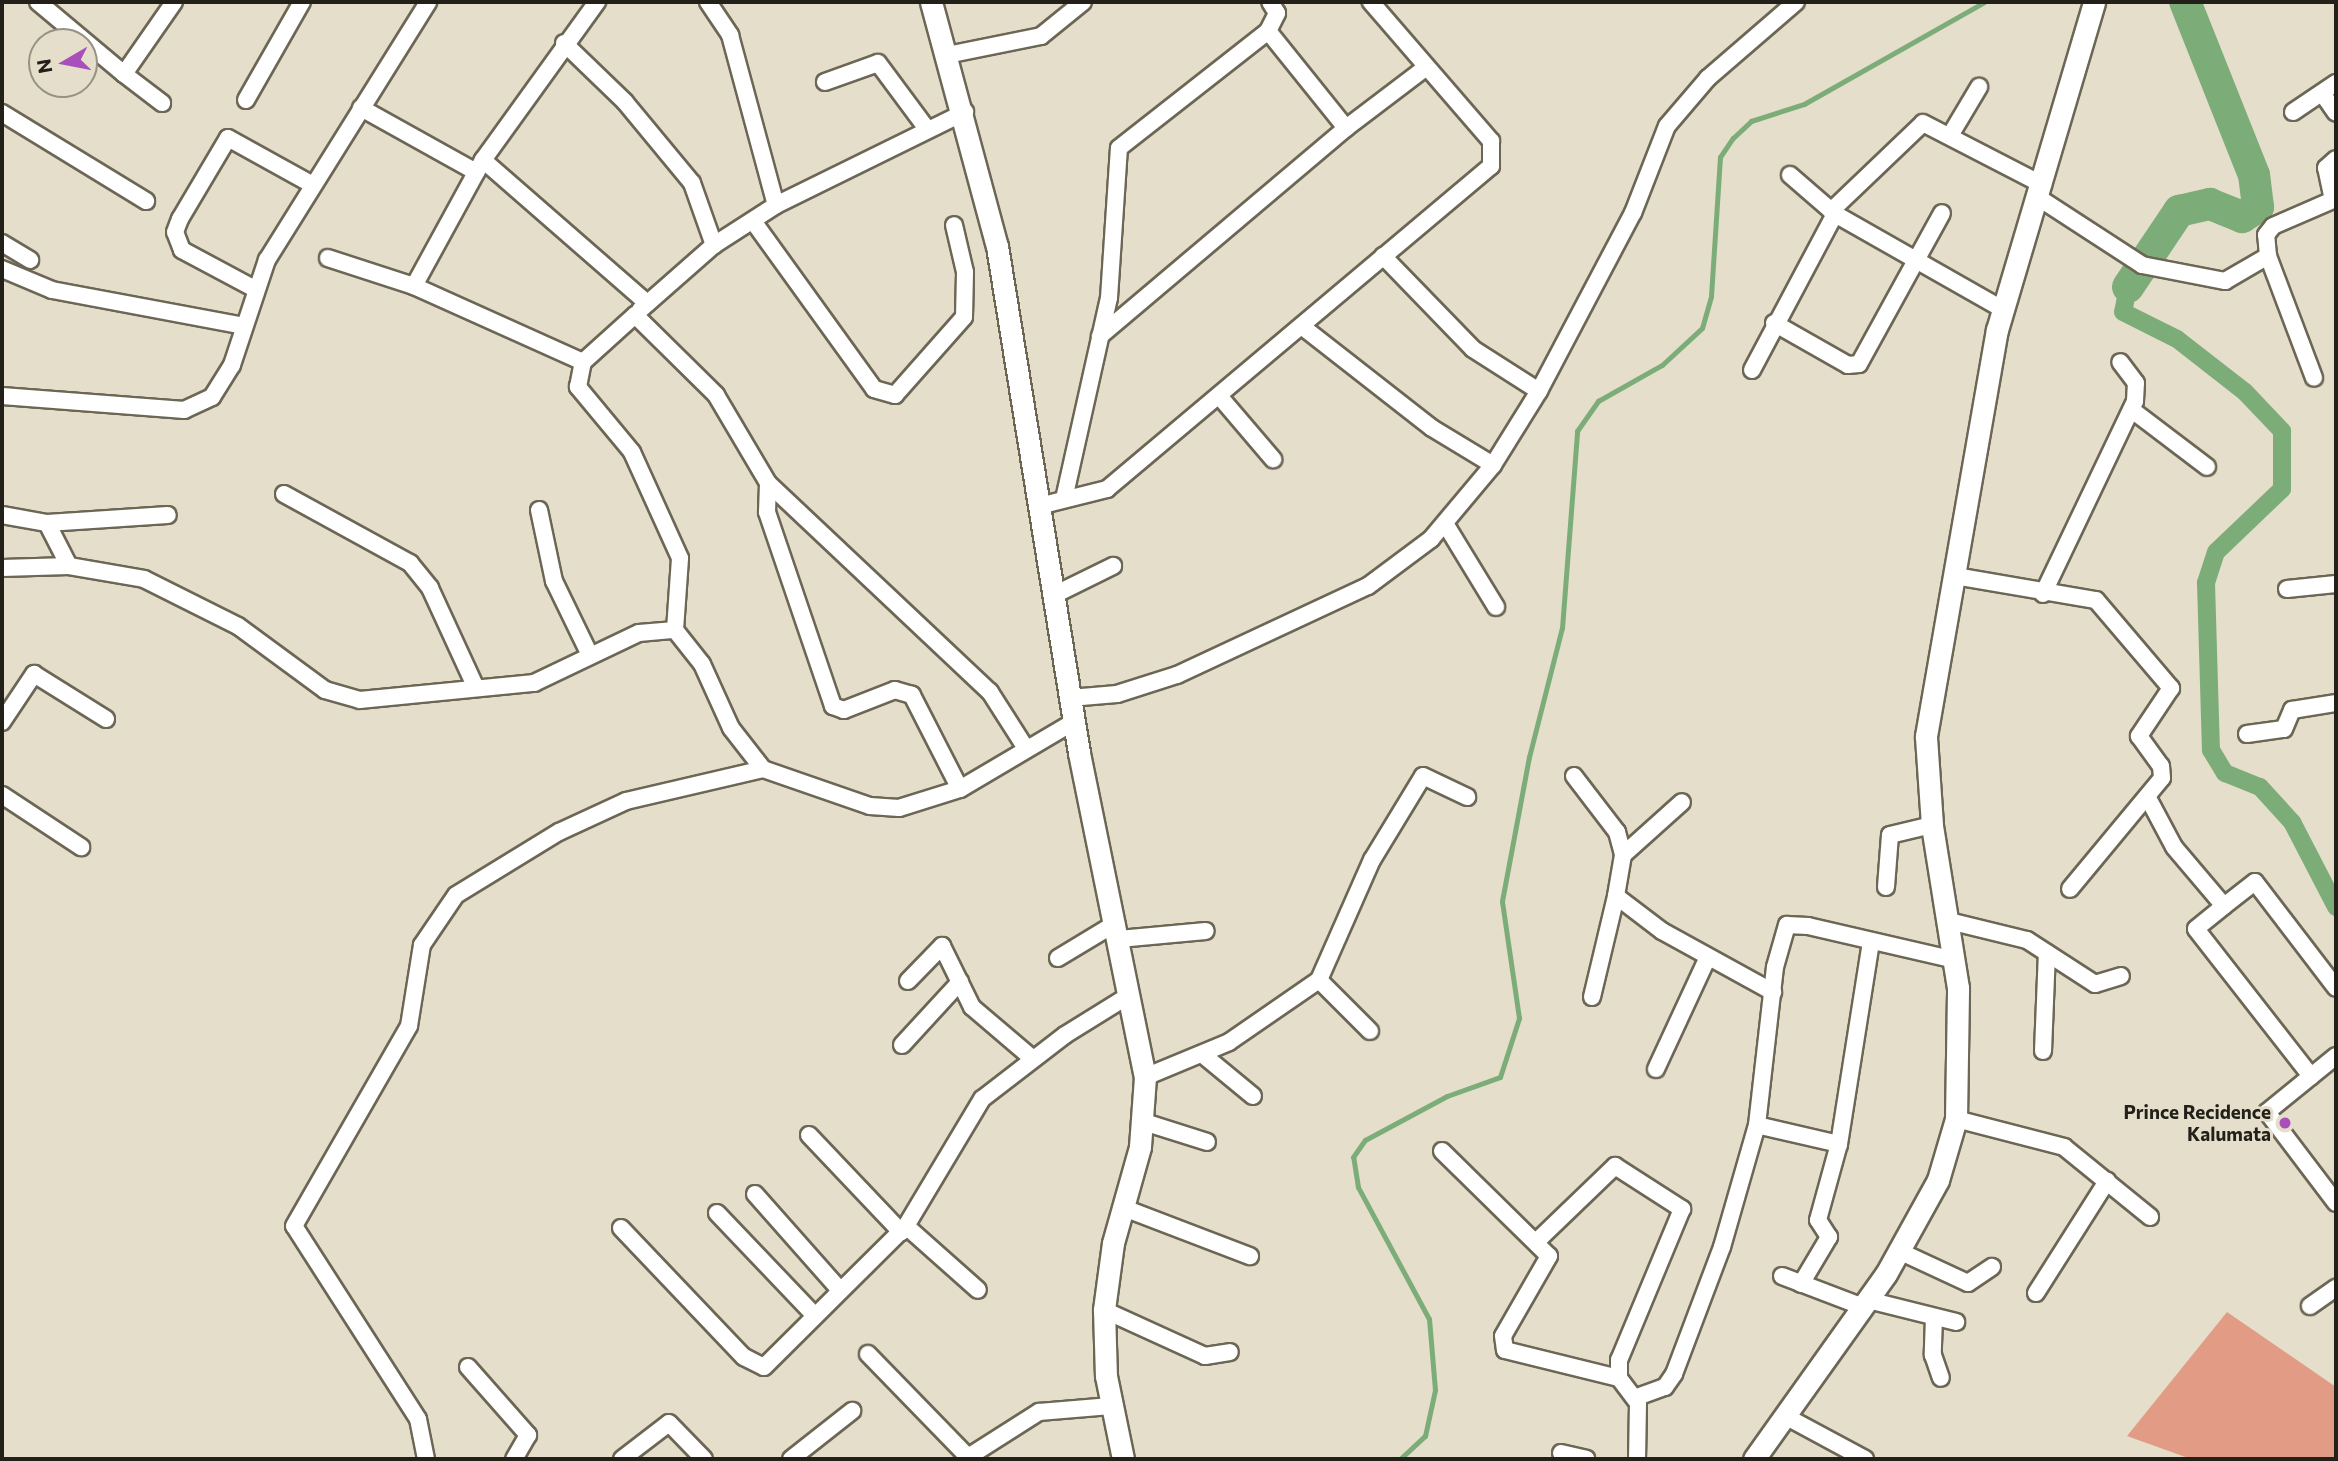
<!DOCTYPE html>
<style>
body{margin:0}
#map{position:relative;width:2338px;height:1461px;overflow:hidden;background:#e5decb;font-family:Commissioner,sans-serif}
div>[style]{position:absolute}
[style*='--x']{left:calc(var(--x)*1px);top:calc(var(--y)*1px);width:calc(var(--w)*1px);rotate:calc(var(--a)*1deg)}
.green>*{inset:0;background:#e29c86}
.stream>*{height:5px;margin:-2.5px;padding:0 2.5px;transform-origin:2.5px;border-radius:2.5px;background:#7cad79}
.canal>*{height:18px;margin:-9px;padding:0 9px;transform-origin:9px;border-radius:9px;background:#7cad79}
.river>*{height:32px;margin:-16px;padding:0 16px;transform-origin:16px;border-radius:16px;background:#7cad79}
.roads{filter:drop-shadow(2px 0 #6c6655) drop-shadow(-2px 0 #6c6655) drop-shadow(0 2px #6c6655) drop-shadow(0 -2px #6c6655)}
.street>*{height:16px;margin:-8px;padding:0 8px;transform-origin:8px;border-radius:8px;background:#fff}
.secondary>*{height:21px;margin:-10.5px;padding:0 10.5px;transform-origin:10.5px;border-radius:10.5px;background:#fff}
.dots>*{width:19px;height:19px;translate:-50% -50%;box-sizing:border-box;border:4px solid #e5decb;border-radius:50%}
span{translate:-50% -50%;white-space:nowrap;text-align:center;line-height:1.15;-webkit-text-stroke:6px #e5decb;paint-order:stroke}
.poi-label{font-size:19px;color:#222019;font-weight:700}
.right{translate:-100% -50%;text-align:right}
.frame{position:absolute;inset:0;border:4px solid #222019;pointer-events:none}
.north{position:absolute;left:28px;top:28px;width:70px;height:70px;box-sizing:border-box;background:#e5decb;border:2px solid #979284;border-radius:50%;rotate:260deg;font-size:19px;font-weight:700;line-height:28px;text-align:center;color:#222019}
.north::after{content:'';display:block;margin:auto;width:24px;height:32px;background:#a84fbb;clip-path:polygon(50% 0,100% 100%,50% 72%,0 100%)}
</style>
<div id="map">
<div class="green">
<div style="clip-path:polygon(2227px 1312px,2336px 1387px,2336px 1459px,2191px 1459px,2127px 1436px)"></div>
</div>
<div class="stream">
<div style="--x:1400;--y:1459;--w:34;--a:-43"></div>
<div style="--x:1425;--y:1436;--w:47;--a:-77.7"></div>
<div style="--x:1435;--y:1390;--w:71;--a:-94.8"></div>
<div style="--x:1429;--y:1319;--w:150;--a:-118.3"></div>
<div style="--x:1358;--y:1187;--w:30;--a:-99"></div>
<div style="--x:1353;--y:1157;--w:21;--a:-55"></div>
<div style="--x:1365;--y:1140;--w:93;--a:-28.2"></div>
<div style="--x:1447;--y:1096;--w:56;--a:-19.7"></div>
<div style="--x:1500;--y:1077;--w:62;--a:-72.1"></div>
<div style="--x:1519;--y:1018;--w:118;--a:-98.3"></div>
<div style="--x:1502;--y:901;--w:147;--a:-79.4"></div>
<div style="--x:1529;--y:757;--w:133;--a:-75.7"></div>
<div style="--x:1562;--y:628;--w:198;--a:-85.6"></div>
<div style="--x:1577;--y:431;--w:37;--a:-55"></div>
<div style="--x:1598;--y:401;--w:73;--a:-29.4"></div>
<div style="--x:1662;--y:365;--w:54;--a:-42.8"></div>
<div style="--x:1702;--y:328;--w:33;--a:-74"></div>
<div style="--x:1711;--y:296;--w:139;--a:-86.3"></div>
<div style="--x:1720;--y:157;--w:23;--a:-56"></div>
<div style="--x:1733;--y:138;--w:25;--a:-43"></div>
<div style="--x:1751;--y:121;--w:56;--a:-17.8"></div>
<div style="--x:1804;--y:104;--w:207;--a:-29.5"></div>
</div>
<div class="canal">
<div style="--x:2128;--y:287;--w:25;--a:101"></div>
<div style="--x:2123;--y:312;--w:60;--a:26.6"></div>
<div style="--x:2177;--y:339;--w:86;--a:37.9"></div>
<div style="--x:2245;--y:392;--w:54;--a:46.5"></div>
<div style="--x:2282;--y:431;--w:58;--a:90"></div>
<div style="--x:2282;--y:489;--w:91;--a:136.3"></div>
<div style="--x:2216;--y:552;--w:33;--a:108"></div>
<div style="--x:2206;--y:583;--w:167;--a:88.3"></div>
<div style="--x:2211;--y:750;--w:27;--a:59"></div>
<div style="--x:2225;--y:773;--w:38;--a:22"></div>
<div style="--x:2260;--y:787;--w:47;--a:47.6"></div>
<div style="--x:2292;--y:822;--w:96;--a:62.6"></div>
</div>
<div class="river">
<div style="--x:2128;--y:287;--w:92;--a:-56.1"></div>
<div style="--x:2179;--y:211;--w:32;--a:-13"></div>
<div style="--x:2210;--y:204;--w:35;--a:22"></div>
<div style="--x:2242;--y:217;--w:19;--a:-32"></div>
<div style="--x:2258;--y:207;--w:32;--a:-97"></div>
<div style="--x:2254;--y:175;--w:186;--a:-111.7"></div>
</div>
<div class="roads">
<div class="street">
<div style="--x:38;--y:2;--w:112;--a:39.9"></div>
<div style="--x:124;--y:74;--w:88;--a:-55.2"></div>
<div style="--x:708;--y:2;--w:40;--a:56"></div>
<div style="--x:730;--y:35;--w:176;--a:74.9"></div>
<div style="--x:776;--y:205;--w:211;--a:-26.2"></div>
<div style="--x:564;--y:43;--w:85;--a:44"></div>
<div style="--x:625;--y:102;--w:105;--a:50.4"></div>
<div style="--x:692;--y:183;--w:66;--a:70.5"></div>
<div style="--x:947;--y:55;--w:96;--a:-11.4"></div>
<div style="--x:1041;--y:36;--w:54;--a:-39"></div>
<div style="--x:124;--y:74;--w:48;--a:37.3"></div>
<div style="--x:825;--y:82;--w:56;--a:-19.7"></div>
<div style="--x:878;--y:63;--w:82;--a:53.4"></div>
<div style="--x:2322;--y:93;--w:24;--a:55"></div>
<div style="--x:246;--y:100;--w:113;--a:-60.3"></div>
<div style="--x:361;--y:108;--w:132;--a:29.1"></div>
<div style="--x:2293;--y:112;--w:52;--a:-34"></div>
<div style="--x:2;--y:113;--w:169;--a:31.4"></div>
<div style="--x:1346;--y:128;--w:99;--a:-37.2"></div>
<div style="--x:1951;--y:134;--w:55;--a:-59.2"></div>
<div style="--x:483;--y:160;--w:218;--a:41.1"></div>
<div style="--x:1790;--y:175;--w:60;--a:40.9"></div>
<div style="--x:1835;--y:214;--w:192;--a:29.6"></div>
<div style="--x:2039;--y:198;--w:123;--a:33"></div>
<div style="--x:2142;--y:265;--w:85;--a:10.9"></div>
<div style="--x:2225;--y:281;--w:50;--a:-30.2"></div>
<div style="--x:2268;--y:256;--w:21;--a:-95"></div>
<div style="--x:2266;--y:235;--w:11;--a:-52"></div>
<div style="--x:2273;--y:226;--w:65;--a:-23.4"></div>
<div style="--x:2333;--y:200;--w:33;--a:-102"></div>
<div style="--x:2326;--y:168;--w:13;--a:-42"></div>
<div style="--x:1831;--y:211;--w:127;--a:-43.7"></div>
<div style="--x:1923;--y:123;--w:135;--a:27.3"></div>
<div style="--x:753;--y:221;--w:207;--a:54.2"></div>
<div style="--x:874;--y:389;--w:22;--a:16"></div>
<div style="--x:895;--y:395;--w:104;--a:-48.5"></div>
<div style="--x:964;--y:317;--w:45;--a:-88.7"></div>
<div style="--x:965;--y:272;--w:48;--a:-103.2"></div>
<div style="--x:2;--y:243;--w:33;--a:31"></div>
<div style="--x:1383;--y:256;--w:129;--a:45.9"></div>
<div style="--x:1473;--y:349;--w:78;--a:32.5"></div>
<div style="--x:2268;--y:256;--w:130;--a:69.3"></div>
<div style="--x:328;--y:258;--w:90;--a:18"></div>
<div style="--x:2;--y:269;--w:54;--a:22.8"></div>
<div style="--x:52;--y:290;--w:195;--a:10.6"></div>
<div style="--x:255;--y:289;--w:83;--a:-151.9"></div>
<div style="--x:182;--y:250;--w:19;--a:-111"></div>
<div style="--x:175;--y:232;--w:14;--a:-69"></div>
<div style="--x:180;--y:219;--w:94;--a:-59.3"></div>
<div style="--x:228;--y:138;--w:95;--a:29"></div>
<div style="--x:640;--y:310;--w:98;--a:-41.3"></div>
<div style="--x:714;--y:245;--w:74;--a:-32.8"></div>
<div style="--x:1774;--y:323;--w:85;--a:29.6"></div>
<div style="--x:1848;--y:365;--w:11;--a:-5"></div>
<div style="--x:1859;--y:364;--w:172;--a:-61.2"></div>
<div style="--x:1304;--y:328;--w:162;--a:38"></div>
<div style="--x:1432;--y:428;--w:71;--a:31.2"></div>
<div style="--x:1100;--y:336;--w:322;--a:-40.2"></div>
<div style="--x:1346;--y:128;--w:124;--a:-128.8"></div>
<div style="--x:583;--y:362;--w:185;--a:-155.8"></div>
<div style="--x:414;--y:286;--w:144;--a:-61.3"></div>
<div style="--x:483;--y:160;--w:195;--a:-54.2"></div>
<div style="--x:1752;--y:370;--w:177;--a:-62"></div>
<div style="--x:2;--y:396;--w:183;--a:4.4"></div>
<div style="--x:184;--y:410;--w:31;--a:-25"></div>
<div style="--x:212;--y:397;--w:38;--a:-58"></div>
<div style="--x:232;--y:365;--w:111;--a:-71.6"></div>
<div style="--x:267;--y:260;--w:304;--a:-58"></div>
<div style="--x:1220;--y:397;--w:82;--a:49.5"></div>
<div style="--x:2132;--y:410;--w:94;--a:37.2"></div>
<div style="--x:284;--y:494;--w:144;--a:28.7"></div>
<div style="--x:410;--y:563;--w:32;--a:51"></div>
<div style="--x:430;--y:588;--w:108;--a:65.3"></div>
<div style="--x:1064;--y:499;--w:206;--a:-77.4"></div>
<div style="--x:1109;--y:298;--w:150;--a:-86.2"></div>
<div style="--x:1119;--y:148;--w:189;--a:-38.1"></div>
<div style="--x:1268;--y:31;--w:20;--a:-63"></div>
<div style="--x:1277;--y:13;--w:13;--a:-122"></div>
<div style="--x:1043;--y:505;--w:66;--a:-14"></div>
<div style="--x:1107;--y:489;--w:502;--a:-40.07"></div>
<div style="--x:1491;--y:166;--w:25;--a:-90"></div>
<div style="--x:1491;--y:141;--w:184;--a:-130.8"></div>
<div style="--x:539;--y:510;--w:73;--a:78.1"></div>
<div style="--x:554;--y:581;--w:82;--a:64.1"></div>
<div style="--x:2;--y:515;--w:46;--a:10.1"></div>
<div style="--x:47;--y:523;--w:48;--a:62.9"></div>
<div style="--x:47;--y:523;--w:121;--a:-3.8"></div>
<div style="--x:1446;--y:525;--w:96;--a:58.6"></div>
<div style="--x:2;--y:568;--w:67;--a:-1.7"></div>
<div style="--x:69;--y:566;--w:76;--a:9.8"></div>
<div style="--x:144;--y:579;--w:105;--a:26.6"></div>
<div style="--x:238;--y:626;--w:108;--a:36.3"></div>
<div style="--x:325;--y:690;--w:36;--a:16"></div>
<div style="--x:360;--y:700;--w:175;--a:-5.6"></div>
<div style="--x:534;--y:683;--w:116;--a:-25.5"></div>
<div style="--x:639;--y:633;--w:36;--a:-5"></div>
<div style="--x:675;--y:630;--w:43;--a:51.5"></div>
<div style="--x:702;--y:664;--w:70;--a:65.6"></div>
<div style="--x:731;--y:728;--w:52;--a:52"></div>
<div style="--x:763;--y:769;--w:113;--a:19.1"></div>
<div style="--x:870;--y:806;--w:29;--a:4"></div>
<div style="--x:899;--y:808;--w:64;--a:-17.3"></div>
<div style="--x:960;--y:789;--w:134;--a:-30.6"></div>
<div style="--x:1955;--y:576;--w:143;--a:9.7"></div>
<div style="--x:2096;--y:600;--w:116;--a:49.6"></div>
<div style="--x:2171;--y:688;--w:58;--a:123.7"></div>
<div style="--x:2139;--y:736;--w:37;--a:54"></div>
<div style="--x:2161;--y:766;--w:12;--a:85"></div>
<div style="--x:2162;--y:778;--w:144;--a:129.7"></div>
<div style="--x:2287;--y:589;--w:49;--a:-5.8"></div>
<div style="--x:2043;--y:594;--w:214;--a:-64.5"></div>
<div style="--x:2135;--y:401;--w:18;--a:-87"></div>
<div style="--x:2136;--y:383;--w:26;--a:-127"></div>
<div style="--x:1054;--y:595;--w:66;--a:-26.2"></div>
<div style="--x:675;--y:630;--w:72;--a:-86"></div>
<div style="--x:680;--y:558;--w:116;--a:-114.4"></div>
<div style="--x:632;--y:452;--w:85;--a:-129.7"></div>
<div style="--x:578;--y:387;--w:25;--a:-79"></div>
<div style="--x:583;--y:362;--w:70;--a:-42.1"></div>
<div style="--x:635;--y:315;--w:114;--a:44.6"></div>
<div style="--x:716;--y:395;--w:102;--a:59.4"></div>
<div style="--x:1070;--y:698;--w:47;--a:-4.9"></div>
<div style="--x:1117;--y:694;--w:63;--a:-17.6"></div>
<div style="--x:1177;--y:675;--w:211;--a:-25"></div>
<div style="--x:1368;--y:586;--w:79;--a:-36.7"></div>
<div style="--x:1431;--y:539;--w:97;--a:-50"></div>
<div style="--x:1493;--y:465;--w:87;--a:-58.1"></div>
<div style="--x:1539;--y:391;--w:201;--a:-62.2"></div>
<div style="--x:1633;--y:213;--w:93;--a:-68.7"></div>
<div style="--x:1667;--y:126;--w:63;--a:-49.5"></div>
<div style="--x:1708;--y:78;--w:116;--a:-40.8"></div>
<div style="--x:2;--y:722;--w:58;--a:-56.3"></div>
<div style="--x:34;--y:674;--w:85;--a:32"></div>
<div style="--x:2247;--y:734;--w:37;--a:-8"></div>
<div style="--x:2284;--y:729;--w:21;--a:-67"></div>
<div style="--x:2292;--y:710;--w:45;--a:-9"></div>
<div style="--x:1574;--y:776;--w:71;--a:52.5"></div>
<div style="--x:1617;--y:832;--w:24;--a:75"></div>
<div style="--x:1623;--y:855;--w:42;--a:99.7"></div>
<div style="--x:960;--y:789;--w:106;--a:-117.1"></div>
<div style="--x:912;--y:695;--w:18;--a:-164"></div>
<div style="--x:895;--y:690;--w:55;--a:158.6"></div>
<div style="--x:844;--y:710;--w:12;--a:-160"></div>
<div style="--x:833;--y:706;--w:205;--a:-108.8"></div>
<div style="--x:767;--y:512;--w:29;--a:-88"></div>
<div style="--x:768;--y:483;--w:305;--a:43.3"></div>
<div style="--x:990;--y:692;--w:65;--a:57.5"></div>
<div style="--x:2;--y:795;--w:95;--a:33.4"></div>
<div style="--x:2148;--y:798;--w:55;--a:62"></div>
<div style="--x:2174;--y:847;--w:77;--a:49.7"></div>
<div style="--x:2224;--y:906;--w:36;--a:141"></div>
<div style="--x:2196;--y:929;--w:187;--a:52"></div>
<div style="--x:1623;--y:855;--w:79;--a:-41.9"></div>
<div style="--x:1886;--y:887;--w:52;--a:-85.6"></div>
<div style="--x:1890;--y:835;--w:43;--a:-13.4"></div>
<div style="--x:2224;--y:906;--w:39;--a:-38"></div>
<div style="--x:2255;--y:882;--w:133;--a:52.6"></div>
<div style="--x:1949;--y:921;--w:80;--a:13.7"></div>
<div style="--x:2027;--y:940;--w:81;--a:32.9"></div>
<div style="--x:2095;--y:984;--w:27;--a:-17"></div>
<div style="--x:1119;--y:939;--w:87;--a:-5.3"></div>
<div style="--x:1871;--y:942;--w:205;--a:99"></div>
<div style="--x:1839;--y:1144;--w:84;--a:-167"></div>
<div style="--x:1757;--y:1125;--w:159;--a:-83.5"></div>
<div style="--x:1775;--y:967;--w:44;--a:-74.1"></div>
<div style="--x:1787;--y:925;--w:21;--a:3"></div>
<div style="--x:1808;--y:926;--w:151;--a:13"></div>
<div style="--x:1058;--y:958;--w:68;--a:-31.1"></div>
<div style="--x:1319;--y:980;--w:72;--a:45"></div>
<div style="--x:908;--y:981;--w:49;--a:-45.8"></div>
<div style="--x:942;--y:946;--w:68;--a:63.8"></div>
<div style="--x:972;--y:1007;--w:80;--a:40.4"></div>
<div style="--x:1592;--y:997;--w:104;--a:-76.6"></div>
<div style="--x:1616;--y:896;--w:58;--a:37.3"></div>
<div style="--x:1662;--y:931;--w:127;--a:28.8"></div>
<div style="--x:902;--y:1045;--w:86;--a:-47.4"></div>
<div style="--x:2043;--y:1051;--w:98;--a:-87.7"></div>
<div style="--x:1202;--y:1054;--w:66;--a:39.5"></div>
<div style="--x:2336;--y:1056;--w:89;--a:140.9"></div>
<div style="--x:2267;--y:1112;--w:114;--a:52.8"></div>
<div style="--x:1656;--y:1069;--w:123;--a:-65.1"></div>
<div style="--x:1145;--y:1077;--w:91;--a:-22.6"></div>
<div style="--x:1229;--y:1042;--w:109;--a:-34.6"></div>
<div style="--x:1319;--y:980;--w:131;--a:-66.2"></div>
<div style="--x:1372;--y:860;--w:98;--a:-58.7"></div>
<div style="--x:1423;--y:776;--w:49;--a:25.5"></div>
<div style="--x:1956;--y:1119;--w:112;--a:14.5"></div>
<div style="--x:2064;--y:1147;--w:111;--a:39.1"></div>
<div style="--x:1144;--y:1122;--w:66;--a:17.6"></div>
<div style="--x:809;--y:1135;--w:134;--a:46.5"></div>
<div style="--x:1442;--y:1151;--w:150;--a:44.5"></div>
<div style="--x:1549;--y:1256;--w:92;--a:119.9"></div>
<div style="--x:1503;--y:1336;--w:14;--a:82"></div>
<div style="--x:1505;--y:1350;--w:117;--a:13.8"></div>
<div style="--x:755;--y:1194;--w:127;--a:48.5"></div>
<div style="--x:1124;--y:1208;--w:135;--a:20.9"></div>
<div style="--x:717;--y:1213;--w:142;--a:46.4"></div>
<div style="--x:906;--y:1226;--w:96;--a:41.6"></div>
<div style="--x:621;--y:1228;--w:178;--a:46.4"></div>
<div style="--x:744;--y:1357;--w:22;--a:27"></div>
<div style="--x:764;--y:1367;--w:200;--a:-44.8"></div>
<div style="--x:906;--y:1226;--w:148;--a:-59.1"></div>
<div style="--x:982;--y:1099;--w:105;--a:-37.6"></div>
<div style="--x:1065;--y:1035;--w:74;--a:-31.8"></div>
<div style="--x:1536;--y:1242;--w:110;--a:-43.9"></div>
<div style="--x:1615;--y:1166;--w:80;--a:32.7"></div>
<div style="--x:1682;--y:1209;--w:164;--a:112.6"></div>
<div style="--x:1619;--y:1360;--w:18;--a:90"></div>
<div style="--x:1619;--y:1378;--w:31;--a:53"></div>
<div style="--x:1638;--y:1403;--w:56;--a:91"></div>
<div style="--x:1899;--y:1251;--w:76;--a:24.9"></div>
<div style="--x:1968;--y:1283;--w:29;--a:-34"></div>
<div style="--x:1782;--y:1276;--w:87;--a:20.9"></div>
<div style="--x:1801;--y:1284;--w:55;--a:-59.2"></div>
<div style="--x:1829;--y:1237;--w:20;--a:-123"></div>
<div style="--x:1818;--y:1220;--w:79;--a:-74.6"></div>
<div style="--x:2036;--y:1293;--w:133;--a:-57.6"></div>
<div style="--x:1868;--y:1300;--w:91;--a:14"></div>
<div style="--x:2310;--y:1306;--w:32;--a:-35"></div>
<div style="--x:1104;--y:1310;--w:111;--a:24.5"></div>
<div style="--x:1205;--y:1356;--w:25;--a:-9"></div>
<div style="--x:1934;--y:1317;--w:38;--a:92"></div>
<div style="--x:1933;--y:1355;--w:24;--a:71"></div>
<div style="--x:868;--y:1354;--w:144;--a:45.8"></div>
<div style="--x:468;--y:1367;--w:91;--a:48.6"></div>
<div style="--x:528;--y:1435;--w:28;--a:120"></div>
<div style="--x:1637;--y:1397;--w:30;--a:-20"></div>
<div style="--x:1665;--y:1387;--w:16;--a:-55"></div>
<div style="--x:1674;--y:1374;--w:136;--a:-69.3"></div>
<div style="--x:1722;--y:1247;--w:127;--a:-74"></div>
<div style="--x:1785;--y:1416;--w:91;--a:28.3"></div>
<div style="--x:1561;--y:1453;--w:26;--a:13"></div>
<div style="--x:426;--y:1459;--w:41;--a:-101.3"></div>
<div style="--x:418;--y:1419;--w:229;--a:-122.7"></div>
<div style="--x:294;--y:1226;--w:231;--a:-60.1"></div>
<div style="--x:409;--y:1026;--w:82;--a:-80.9"></div>
<div style="--x:422;--y:945;--w:60;--a:-55.8"></div>
<div style="--x:456;--y:895;--w:121;--a:-31.5"></div>
<div style="--x:559;--y:832;--w:74;--a:-24.8"></div>
<div style="--x:626;--y:801;--w:141;--a:-13.1"></div>
<div style="--x:622;--y:1459;--w:59;--a:-37.5"></div>
<div style="--x:669;--y:1423;--w:50;--a:45.8"></div>
<div style="--x:791;--y:1459;--w:78;--a:-38.2"></div>
<div style="--x:965;--y:1459;--w:88;--a:-32.4"></div>
<div style="--x:1039;--y:1412;--w:72;--a:-4.8"></div>
</div>
<div class="secondary">
<div style="--x:931;--y:2;--w:253;--a:74.9"></div>
<div style="--x:997;--y:246;--w:514;--a:80.81"></div>
<div style="--x:1079;--y:753;--w:331;--a:78.5"></div>
<div style="--x:1145;--y:1077;--w:70;--a:94.1"></div>
<div style="--x:1140;--y:1147;--w:100;--a:105.7"></div>
<div style="--x:1113;--y:1243;--w:68;--a:97.7"></div>
<div style="--x:1104;--y:1310;--w:66;--a:88.3"></div>
<div style="--x:1106;--y:1376;--w:85;--a:78.4"></div>
<div style="--x:1754;--y:1459;--w:227;--a:-54.5"></div>
<div style="--x:1886;--y:1274;--w:107;--a:-61"></div>
<div style="--x:1938;--y:1180;--w:64;--a:-73.6"></div>
<div style="--x:1956;--y:1119;--w:131;--a:-89.1"></div>
<div style="--x:1958;--y:988;--w:165;--a:-99.1"></div>
<div style="--x:1932;--y:825;--w:89;--a:-93.9"></div>
<div style="--x:1926;--y:736;--w:412;--a:-80.1"></div>
<div style="--x:1997;--y:330;--w:342;--a:-73.5"></div>
</div>
</div>
<div class="dots">
<div style="left:2285px;top:1123px;background:#a84fbb"></div>
</div>
<div class="poi-label">
<span class="right" style="left:2271px;top:1123px">Prince Recidence<br>Kalumata</span>
</div>
<div class="frame"></div>
<div class="north">N</div>
</div>
